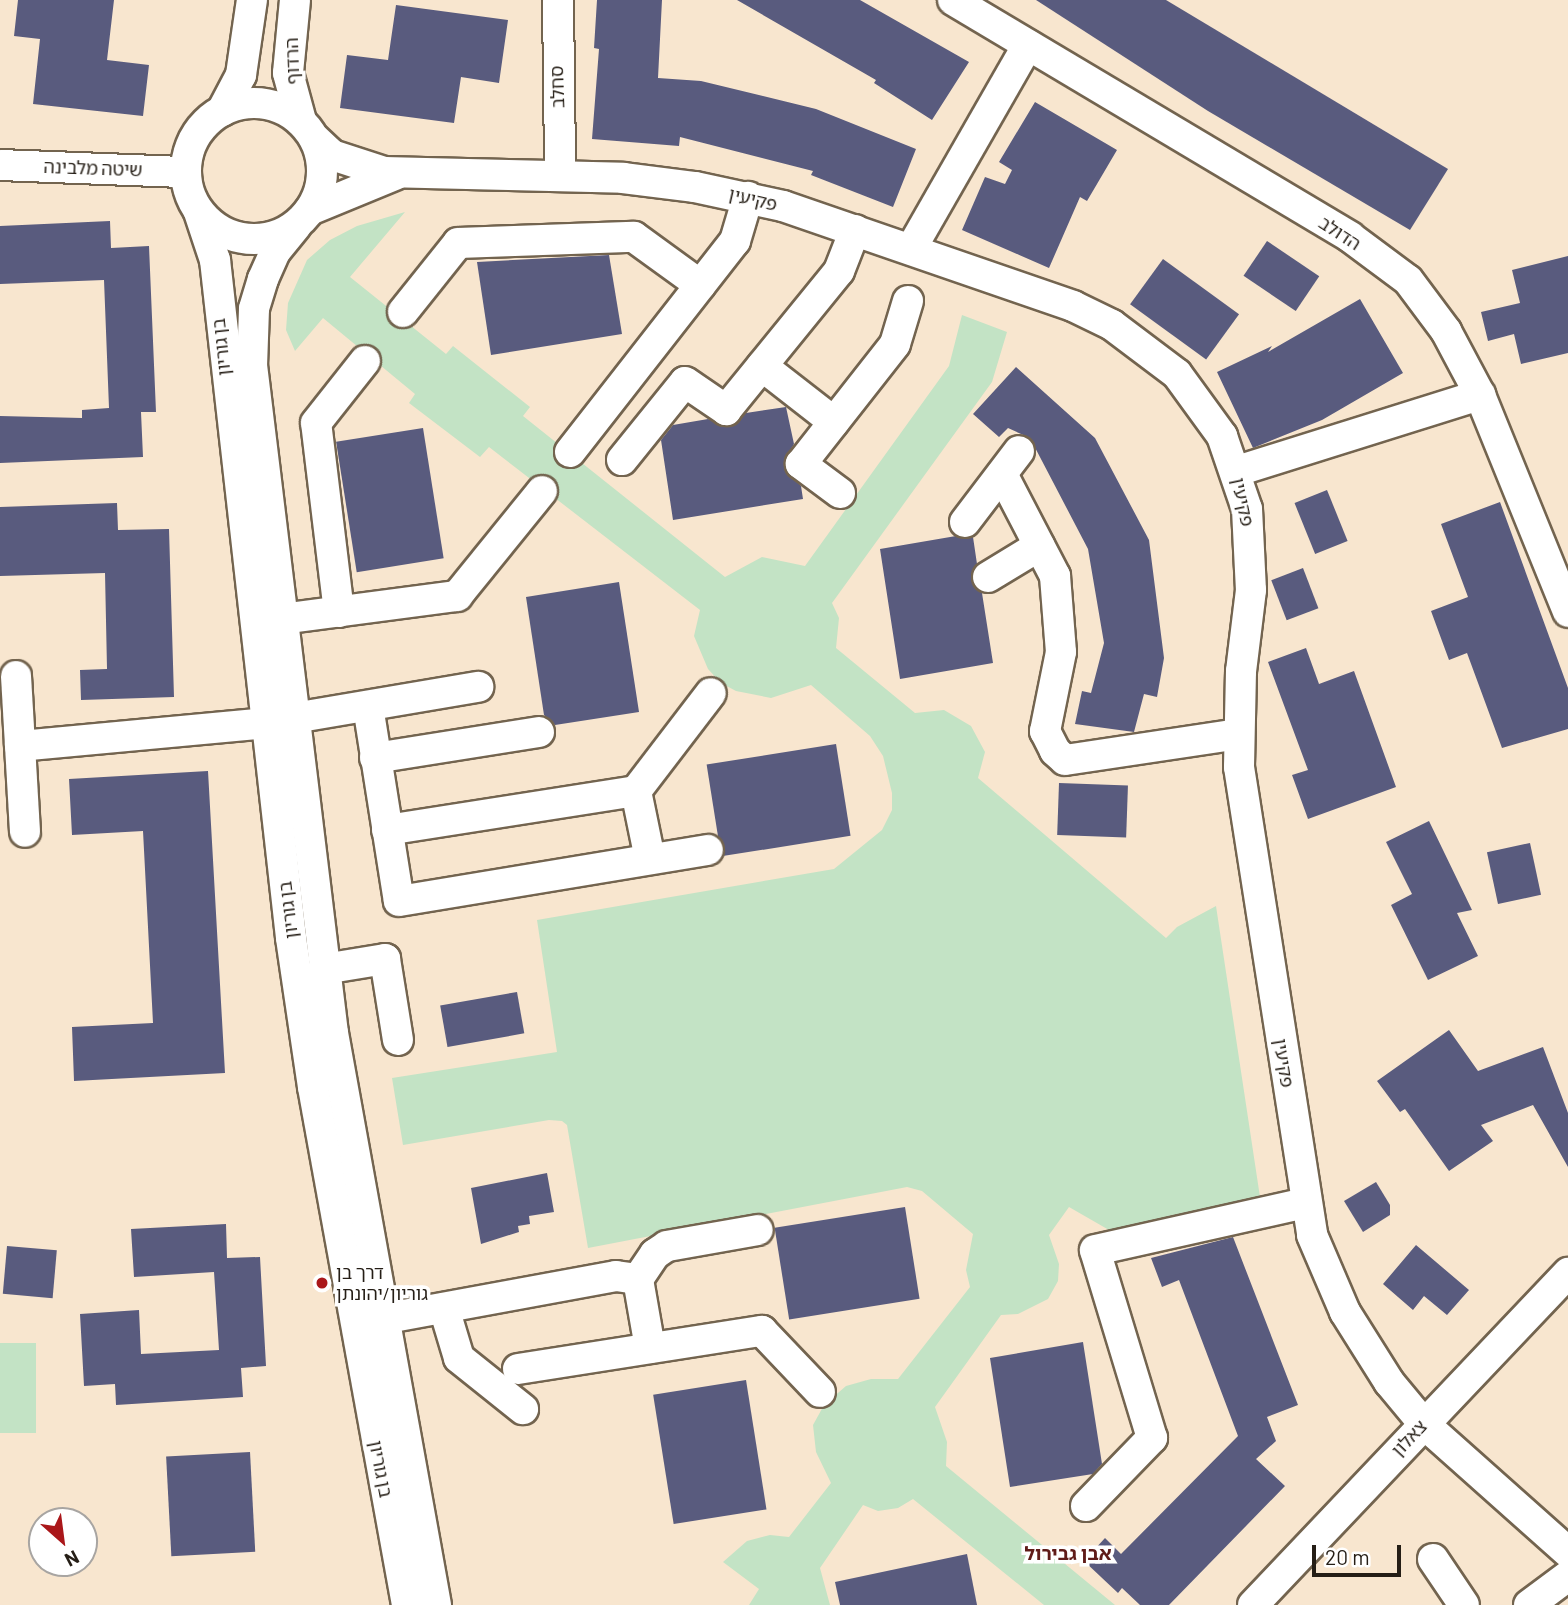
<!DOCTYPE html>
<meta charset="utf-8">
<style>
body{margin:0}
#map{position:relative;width:1568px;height:1605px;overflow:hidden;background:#f8e6cf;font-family:Barlow,"Noto Sans Hebrew",sans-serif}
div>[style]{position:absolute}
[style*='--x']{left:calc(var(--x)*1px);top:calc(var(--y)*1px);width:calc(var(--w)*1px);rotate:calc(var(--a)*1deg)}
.green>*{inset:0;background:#c3e3c5;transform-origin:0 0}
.building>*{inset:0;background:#595b7e;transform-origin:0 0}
.roads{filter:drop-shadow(2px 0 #73644f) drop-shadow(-2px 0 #73644f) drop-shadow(0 2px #73644f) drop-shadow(0 -2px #73644f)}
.minor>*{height:30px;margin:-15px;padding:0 15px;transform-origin:15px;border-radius:15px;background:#fff}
.minor>.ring{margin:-15px;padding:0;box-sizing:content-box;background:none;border:30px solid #fff;border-radius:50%}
.dots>*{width:19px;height:19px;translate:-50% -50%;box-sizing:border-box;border:4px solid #fff;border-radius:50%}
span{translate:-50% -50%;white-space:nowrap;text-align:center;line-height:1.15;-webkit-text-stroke:7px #fff;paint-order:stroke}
.street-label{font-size:18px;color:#251e16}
.poi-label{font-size:18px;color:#251e16}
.left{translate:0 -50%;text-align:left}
.neighbourhood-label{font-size:19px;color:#5f1b18;font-weight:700}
.north{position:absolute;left:28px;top:1507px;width:70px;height:70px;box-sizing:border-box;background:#fff;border:2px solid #a8a5a2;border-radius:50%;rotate:152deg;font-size:19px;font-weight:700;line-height:28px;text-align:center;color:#251e16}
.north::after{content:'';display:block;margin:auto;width:24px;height:32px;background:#aa171a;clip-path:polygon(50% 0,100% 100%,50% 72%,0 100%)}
.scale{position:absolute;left:1312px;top:1545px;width:89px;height:32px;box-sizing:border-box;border:4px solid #251e16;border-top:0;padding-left:9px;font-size:21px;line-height:24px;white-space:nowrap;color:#251e16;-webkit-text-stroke:5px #fff;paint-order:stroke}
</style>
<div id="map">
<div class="green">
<div style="clip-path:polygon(405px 212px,350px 277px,446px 354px,453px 346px,530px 407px,523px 416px,725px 577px,762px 557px,805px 566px,949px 366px,962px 315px,1007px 332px,992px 382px,832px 603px,839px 618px,836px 648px,915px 713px,944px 710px,971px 726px,985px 752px,978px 778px,1166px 938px,1177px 927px,1216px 906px,1260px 1197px,1109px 1230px,1069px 1207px,1049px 1235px,1059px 1264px,1058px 1281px,1048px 1299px,1018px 1314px,1001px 1315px,935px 1407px,947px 1442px,946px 1466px,1115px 1605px,1044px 1605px,913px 1499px,898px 1508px,878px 1511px,863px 1505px,820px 1568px,830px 1605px,749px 1605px,759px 1589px,723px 1562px,747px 1541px,770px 1535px,789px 1537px,831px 1483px,816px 1452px,813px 1425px,824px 1405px,846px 1386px,871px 1379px,898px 1379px,970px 1287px,966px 1270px,973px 1234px,922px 1191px,907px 1187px,588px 1248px,567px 1125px,562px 1121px,549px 1120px,403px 1145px,392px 1078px,557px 1052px,537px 920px,834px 869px,882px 830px,892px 810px,892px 793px,883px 756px,870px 736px,811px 685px,771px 698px,736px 691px,721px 683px,708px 669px,694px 636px,700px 610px,489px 447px,480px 457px,409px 403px,415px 394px,323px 318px,295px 351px,286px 330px,288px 303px,307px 260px,330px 240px,357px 226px)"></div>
<div style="left:36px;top:1343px;width:90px;height:36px;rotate:90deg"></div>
</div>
<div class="building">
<div style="clip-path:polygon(18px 0,114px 0,107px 60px,149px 65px,143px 116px,33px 104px,40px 39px,14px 36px)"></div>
<div style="clip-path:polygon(597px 0,662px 0,658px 78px,701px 81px,816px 109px,916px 149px,893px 207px,811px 175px,813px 171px,680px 137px,679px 146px,592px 139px,599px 49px,594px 48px)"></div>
<div style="clip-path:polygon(737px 0,860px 0,969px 62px,932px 120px,874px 83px,876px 80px)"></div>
<div style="clip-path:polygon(1036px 0,1166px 0,1448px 169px,1410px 230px,1208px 111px)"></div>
<div style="clip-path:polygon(396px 5px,508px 20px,499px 83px,461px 77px,454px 123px,340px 108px,347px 55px,388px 60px)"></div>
<div style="clip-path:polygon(1035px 102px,1117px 150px,1087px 201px,1080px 197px,1049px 268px,962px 230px,985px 177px,1005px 184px,1012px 170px,999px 162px)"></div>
<div style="clip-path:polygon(110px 221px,111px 248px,149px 246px,156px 412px,141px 412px,143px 457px,0 463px,0 416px,82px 418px,82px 410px,109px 408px,104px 280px,0 284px,0 226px)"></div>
<div style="left:1267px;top:241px;width:63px;height:42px;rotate:34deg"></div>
<div style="clip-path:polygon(609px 255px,622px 334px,491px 355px,477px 262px)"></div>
<div style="clip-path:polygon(1568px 256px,1568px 353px,1521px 364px,1514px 334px,1488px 341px,1481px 312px,1520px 303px,1512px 270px)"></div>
<div style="left:1163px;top:259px;width:94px;height:56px;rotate:36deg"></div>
<div style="clip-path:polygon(1360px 299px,1403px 373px,1322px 420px,1253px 448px,1217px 372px,1272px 346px,1268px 352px)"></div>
<div style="clip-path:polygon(1016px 367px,1095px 438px,1149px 540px,1164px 658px,1157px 697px,1144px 694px,1134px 732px,1075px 724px,1082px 691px,1091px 693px,1104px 643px,1088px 549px,1030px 438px,1008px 428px,999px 437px,973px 414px)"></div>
<div style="clip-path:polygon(786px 407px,794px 444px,784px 461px,785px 470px,801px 486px,803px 499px,673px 520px,661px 440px,673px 425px,708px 419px,732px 426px,746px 413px)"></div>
<div style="left:423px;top:428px;width:132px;height:88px;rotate:81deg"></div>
<div style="left:1327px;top:490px;width:55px;height:35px;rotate:68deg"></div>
<div style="clip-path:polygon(1500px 502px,1568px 688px,1568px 729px,1502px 748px,1467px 653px,1449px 660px,1431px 611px,1468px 597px,1441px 524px)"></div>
<div style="clip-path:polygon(117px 503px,118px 530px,169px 529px,174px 697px,81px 700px,80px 670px,107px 669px,105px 573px,0 576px,0 507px)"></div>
<div style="clip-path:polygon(956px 536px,973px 537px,977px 564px,971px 578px,982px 593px,993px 663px,900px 679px,880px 549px)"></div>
<div style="left:1303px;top:568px;width:43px;height:34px;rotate:69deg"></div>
<div style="clip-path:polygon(619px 582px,639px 712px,555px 725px,544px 715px,526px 597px)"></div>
<div style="clip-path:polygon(1306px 648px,1319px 684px,1354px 671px,1396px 787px,1308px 819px,1292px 775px,1308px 770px,1268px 662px)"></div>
<div style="left:836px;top:744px;width:93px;height:131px;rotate:81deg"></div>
<div style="clip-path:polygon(208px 771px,225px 1073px,74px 1081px,72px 1027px,153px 1023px,143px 831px,72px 835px,69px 779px)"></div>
<div style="left:1059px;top:783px;width:69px;height:52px;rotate:2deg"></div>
<div style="clip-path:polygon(1429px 821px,1472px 910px,1457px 913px,1478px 956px,1428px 980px,1391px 905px,1412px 894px,1386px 842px)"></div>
<div style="left:1530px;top:843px;width:53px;height:44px;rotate:78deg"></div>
<div style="left:517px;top:992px;width:42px;height:78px;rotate:80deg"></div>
<div style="clip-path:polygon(1449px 1030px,1478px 1071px,1543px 1047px,1568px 1113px,1568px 1167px,1533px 1105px,1481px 1125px,1493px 1141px,1449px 1171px,1405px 1109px,1400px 1112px,1377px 1081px)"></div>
<div style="clip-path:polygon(547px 1173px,554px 1212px,529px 1216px,530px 1224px,518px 1226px,519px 1232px,481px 1244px,471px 1188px)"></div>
<div style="clip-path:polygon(1376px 1182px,1390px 1205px,1390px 1215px,1363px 1232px,1344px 1201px)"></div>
<div style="left:905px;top:1207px;width:93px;height:132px;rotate:81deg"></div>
<div style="clip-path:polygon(226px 1224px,227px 1258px,260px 1257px,266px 1366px,241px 1368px,243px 1397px,116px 1405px,115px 1384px,84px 1386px,80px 1314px,139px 1310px,141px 1354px,219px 1350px,214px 1272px,134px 1277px,131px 1229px)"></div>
<div style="clip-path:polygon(1233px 1237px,1298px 1405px,1267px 1417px,1276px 1441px,1256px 1459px,1285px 1486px,1169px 1605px,1140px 1605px,1122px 1588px,1118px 1593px,1084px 1561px,1105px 1538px,1121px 1554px,1238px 1436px,1179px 1280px,1162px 1287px,1151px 1258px)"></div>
<div style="clip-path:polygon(1416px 1245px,1469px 1290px,1447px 1315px,1424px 1296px,1413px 1310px,1383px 1284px)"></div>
<div style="left:7px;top:1246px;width:50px;height:48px;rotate:5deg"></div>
<div style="clip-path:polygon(1083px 1342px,1102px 1464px,1093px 1474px,1010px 1487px,990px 1358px)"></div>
<div style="left:746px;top:1380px;width:131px;height:94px;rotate:81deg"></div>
<div style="left:250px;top:1452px;width:100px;height:84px;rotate:87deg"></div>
<div style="clip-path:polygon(967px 1554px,977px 1605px,840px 1605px,835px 1582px)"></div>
</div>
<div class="roads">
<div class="minor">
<div style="--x:295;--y:0;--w:73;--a:95.5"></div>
<div style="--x:288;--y:73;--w:50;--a:74.8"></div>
<div style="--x:558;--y:0;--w:174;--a:89.3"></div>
<div style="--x:953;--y:0;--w:462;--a:30.8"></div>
<div style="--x:1350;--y:237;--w:72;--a:36.6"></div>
<div style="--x:1408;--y:280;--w:64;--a:53.3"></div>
<div style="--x:1446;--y:331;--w:72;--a:62"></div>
<div style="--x:1480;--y:395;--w:234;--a:67.9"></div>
<div class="ring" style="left:186px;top:103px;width:106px;height:106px"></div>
<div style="--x:222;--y:111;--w:41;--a:-62.2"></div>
<div style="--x:241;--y:75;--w:76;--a:-81.7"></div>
<div style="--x:315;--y:139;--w:23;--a:43"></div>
<div style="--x:332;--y:155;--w:55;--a:18.1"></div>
<div style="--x:384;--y:172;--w:239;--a:1.4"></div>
<div style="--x:623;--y:178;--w:73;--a:7.1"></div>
<div style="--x:695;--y:187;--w:90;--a:12.2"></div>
<div style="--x:783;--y:206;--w:307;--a:19"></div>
<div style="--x:1073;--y:306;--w:43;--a:26"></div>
<div style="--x:1112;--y:325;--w:81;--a:37"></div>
<div style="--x:1177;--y:374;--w:77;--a:54"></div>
<div style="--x:1222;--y:436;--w:77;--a:71.1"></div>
<div style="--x:1247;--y:509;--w:81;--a:87.2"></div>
<div style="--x:1251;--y:590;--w:82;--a:97"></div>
<div style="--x:1241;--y:671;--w:96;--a:91.2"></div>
<div style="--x:1239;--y:767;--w:474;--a:81.1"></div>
<div style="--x:1312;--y:1235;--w:84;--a:66.8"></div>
<div style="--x:1345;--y:1312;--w:83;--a:57.8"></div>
<div style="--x:1389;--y:1382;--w:53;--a:50.3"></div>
<div style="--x:1423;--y:1423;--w:194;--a:41.7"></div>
<div style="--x:0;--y:165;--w:185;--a:2.2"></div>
<div style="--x:310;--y:210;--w:92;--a:-22.4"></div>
<div style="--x:199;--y:212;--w:51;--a:71.6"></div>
<div style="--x:215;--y:260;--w:682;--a:83.6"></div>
<div style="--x:291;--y:938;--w:151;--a:81.6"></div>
<div style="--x:313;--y:1087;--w:526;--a:79.71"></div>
<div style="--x:296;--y:226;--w:33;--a:129"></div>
<div style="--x:275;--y:252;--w:30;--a:114"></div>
<div style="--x:263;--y:279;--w:31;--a:107"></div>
<div style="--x:254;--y:309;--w:56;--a:92"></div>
<div style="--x:252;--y:365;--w:673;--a:83.09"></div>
<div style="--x:333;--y:1033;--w:581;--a:79.79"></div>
<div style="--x:911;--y:249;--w:235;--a:-60.2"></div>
<div style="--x:403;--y:312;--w:88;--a:-51.4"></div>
<div style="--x:458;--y:243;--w:176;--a:-2"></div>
<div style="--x:634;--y:237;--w:82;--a:36"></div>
<div style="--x:762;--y:366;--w:91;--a:37.9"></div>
<div style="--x:570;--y:452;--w:268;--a:-52"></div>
<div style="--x:735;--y:241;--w:46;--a:-73.5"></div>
<div style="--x:622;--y:460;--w:100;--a:-51.1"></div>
<div style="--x:685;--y:382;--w:50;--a:34.3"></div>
<div style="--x:726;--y:410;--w:179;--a:-50.9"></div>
<div style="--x:839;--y:271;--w:44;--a:-68.7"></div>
<div style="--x:1237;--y:471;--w:255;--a:-17.4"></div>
<div style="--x:1002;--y:474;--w:115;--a:62.5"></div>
<div style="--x:1055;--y:576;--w:76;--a:85.5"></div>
<div style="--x:1061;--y:652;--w:81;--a:101.4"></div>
<div style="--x:1045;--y:731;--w:22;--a:63"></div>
<div style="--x:1055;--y:751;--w:13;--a:42"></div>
<div style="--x:1065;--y:760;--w:175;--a:-8.5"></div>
<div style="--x:840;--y:493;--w:49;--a:-143.4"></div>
<div style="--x:801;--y:464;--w:152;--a:-51.9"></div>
<div style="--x:895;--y:344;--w:45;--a:-73.2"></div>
<div style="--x:965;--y:522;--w:89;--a:-52.7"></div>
<div style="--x:988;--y:577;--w:60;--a:-31.3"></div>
<div style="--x:339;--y:612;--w:190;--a:-96.9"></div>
<div style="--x:316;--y:423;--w:79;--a:-51.7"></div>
<div style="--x:282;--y:619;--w:177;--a:-7.5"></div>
<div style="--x:457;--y:596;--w:135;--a:-51"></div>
<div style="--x:16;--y:676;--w:156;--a:86.7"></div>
<div style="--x:368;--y:706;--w:197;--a:81"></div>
<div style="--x:399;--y:901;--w:313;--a:-9.4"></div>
<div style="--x:294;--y:718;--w:187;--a:-9.6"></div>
<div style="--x:20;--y:746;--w:247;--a:-5.3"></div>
<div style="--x:375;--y:758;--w:166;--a:-9"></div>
<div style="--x:387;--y:830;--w:252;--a:-8.9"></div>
<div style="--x:650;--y:859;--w:69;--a:-101.6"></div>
<div style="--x:636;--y:791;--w:123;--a:-52.6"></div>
<div style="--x:324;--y:969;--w:62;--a:-9.3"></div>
<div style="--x:385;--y:959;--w:82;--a:80.9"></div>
<div style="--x:444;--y:1308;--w:52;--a:73.3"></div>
<div style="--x:459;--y:1358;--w:82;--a:38.6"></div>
<div style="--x:382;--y:1319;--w:238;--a:-10.4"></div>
<div style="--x:616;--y:1276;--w:22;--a:8"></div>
<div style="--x:650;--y:1348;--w:70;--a:-99.9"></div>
<div style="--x:638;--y:1279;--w:30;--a:-56"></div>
<div style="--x:655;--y:1254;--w:14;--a:-34"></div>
<div style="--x:667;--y:1246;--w:92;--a:-10"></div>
<div style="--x:518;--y:1369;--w:247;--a:-8.9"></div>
<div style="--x:762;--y:1331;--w:84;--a:46.4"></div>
<div style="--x:1086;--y:1506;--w:95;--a:-45.9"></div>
<div style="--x:1152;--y:1438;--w:196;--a:-106.9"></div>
<div style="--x:1095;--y:1250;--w:216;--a:-12.6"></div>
<div style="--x:1433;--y:1559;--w:55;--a:56"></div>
<div style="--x:1253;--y:1605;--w:458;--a:-46.5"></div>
<div style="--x:1529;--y:1605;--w:49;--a:-36.6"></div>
</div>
</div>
<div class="dots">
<div style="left:322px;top:1283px;background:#aa171a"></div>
</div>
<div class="street-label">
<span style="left:292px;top:61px;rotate:-92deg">הרדוף</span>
<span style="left:557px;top:87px;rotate:-92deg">סחלב</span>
<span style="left:93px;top:168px;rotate:2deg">שיטה מלבינה</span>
<span style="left:753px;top:199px;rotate:13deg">פקיעין</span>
<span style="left:1340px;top:233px;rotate:33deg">הדולב</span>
<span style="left:221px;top:347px;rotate:-96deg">בן גוריון</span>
<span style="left:1243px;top:502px;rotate:78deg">פקיעין</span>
<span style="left:288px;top:910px;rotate:-97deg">בן גוריון</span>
<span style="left:1284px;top:1063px;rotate:81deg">פקיעין</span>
<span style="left:1409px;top:1438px;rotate:-47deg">צאלון</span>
<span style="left:381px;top:1469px;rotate:79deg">בן גוריון</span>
</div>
<div class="poi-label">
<span class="left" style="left:336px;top:1283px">דרך בן<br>גוריון/יהונתן</span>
</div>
<div class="neighbourhood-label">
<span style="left:1068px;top:1553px">אבן גבירול</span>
</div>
<div class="north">N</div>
<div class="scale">20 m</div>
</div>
